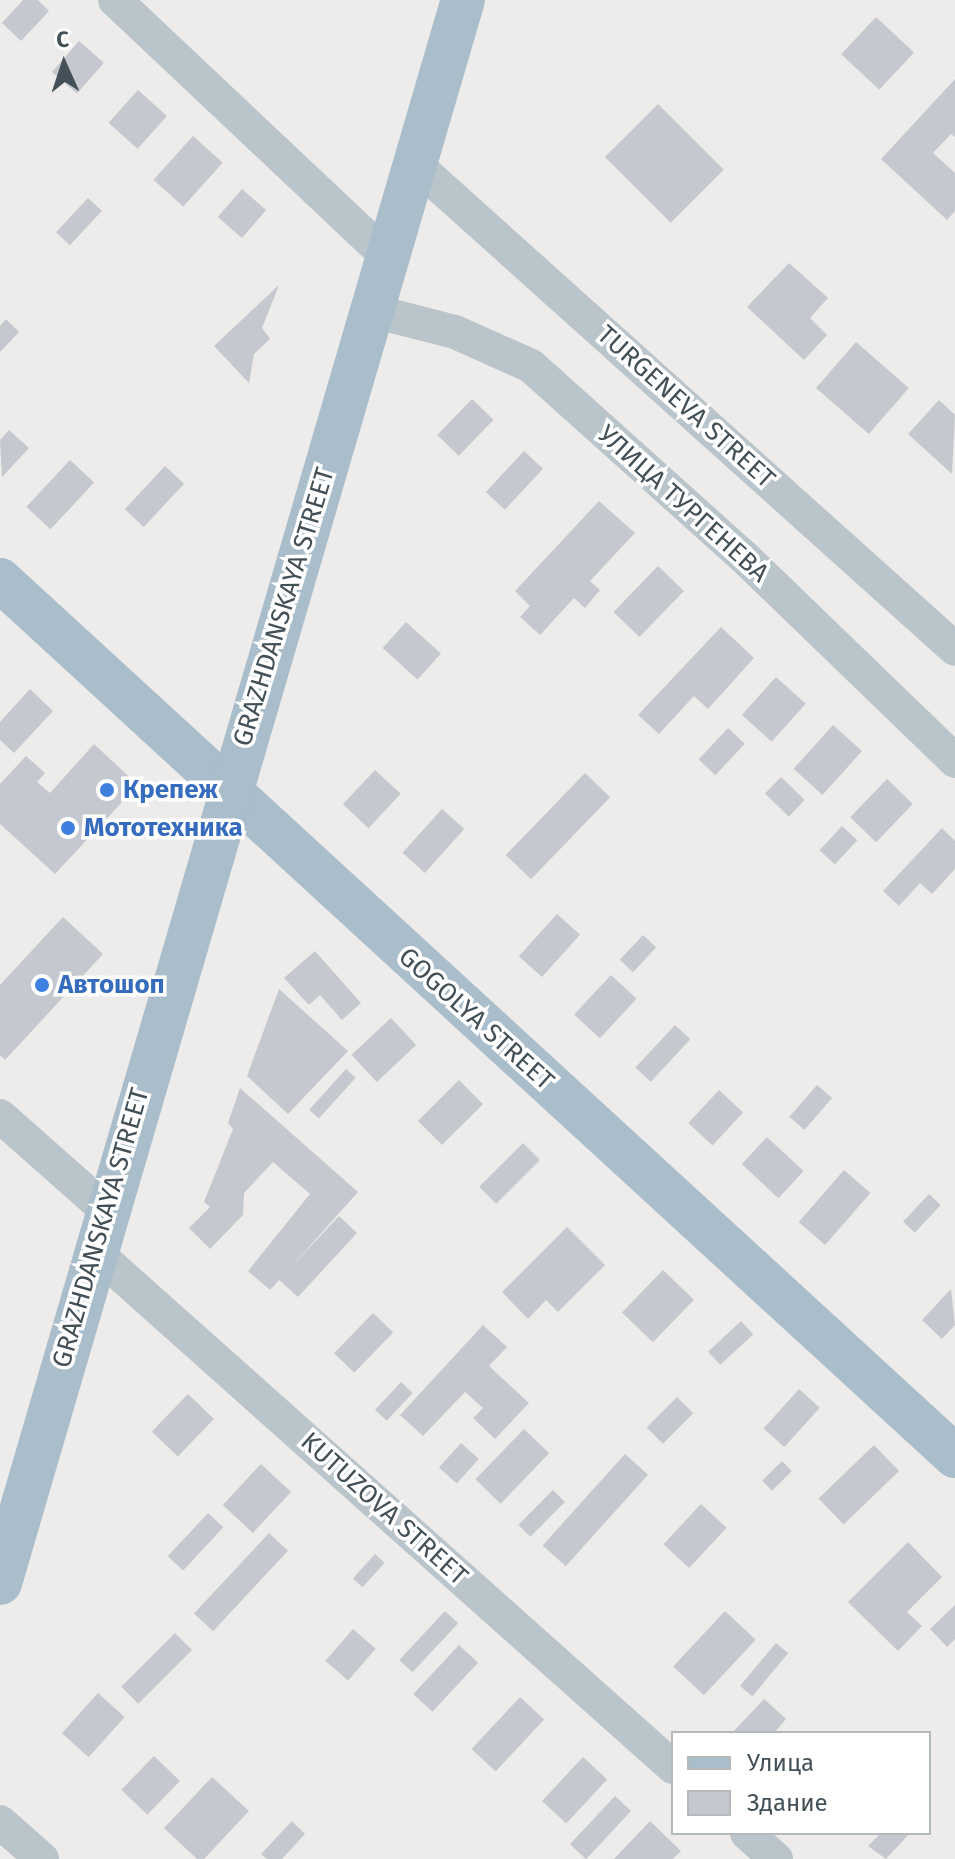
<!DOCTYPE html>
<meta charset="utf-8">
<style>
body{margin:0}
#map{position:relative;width:955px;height:1859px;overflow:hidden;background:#eeebeb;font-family:"Fira Sans",sans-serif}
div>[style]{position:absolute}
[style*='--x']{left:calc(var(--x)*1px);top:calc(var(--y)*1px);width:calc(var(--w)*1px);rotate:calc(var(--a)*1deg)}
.building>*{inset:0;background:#c5c8ce;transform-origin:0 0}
.minor>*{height:34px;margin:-17px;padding:0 17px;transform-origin:17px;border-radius:17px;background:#b9c4cb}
.major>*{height:44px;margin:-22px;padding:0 22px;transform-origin:22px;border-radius:22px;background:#a9bdcb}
.dots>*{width:22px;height:22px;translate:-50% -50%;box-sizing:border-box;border:4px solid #fff;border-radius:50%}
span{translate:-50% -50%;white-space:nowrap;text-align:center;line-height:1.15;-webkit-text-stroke:7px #fff;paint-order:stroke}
.street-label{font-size:26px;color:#435058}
.shop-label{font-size:26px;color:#366cbe;font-weight:700}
.left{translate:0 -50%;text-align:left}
.legend{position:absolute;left:671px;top:1731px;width:260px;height:104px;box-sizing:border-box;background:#fff;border:2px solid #b4b9bc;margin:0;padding:10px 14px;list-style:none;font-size:24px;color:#435058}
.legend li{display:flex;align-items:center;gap:16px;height:40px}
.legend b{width:40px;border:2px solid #b4b9bc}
.north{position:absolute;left:24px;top:24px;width:80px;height:80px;-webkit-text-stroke:6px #fff;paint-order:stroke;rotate:357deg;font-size:22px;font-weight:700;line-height:32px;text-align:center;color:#435058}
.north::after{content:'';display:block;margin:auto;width:28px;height:36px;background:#435058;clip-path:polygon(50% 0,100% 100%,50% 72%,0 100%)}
</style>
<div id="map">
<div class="building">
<div style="clip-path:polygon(23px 0,38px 0,49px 11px,21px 41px,2px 23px)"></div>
<div style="left:876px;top:17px;width:52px;height:51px;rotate:43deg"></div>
<div style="left:79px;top:41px;width:33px;height:41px;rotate:41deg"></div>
<div style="clip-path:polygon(955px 79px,955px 137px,951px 134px,933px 153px,955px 173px,955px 211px,947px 220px,881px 159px)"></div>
<div style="left:138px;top:90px;width:39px;height:44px;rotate:42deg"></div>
<div style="left:658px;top:104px;width:93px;height:75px;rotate:45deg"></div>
<div style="left:193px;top:136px;width:40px;height:59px;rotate:42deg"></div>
<div style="left:242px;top:189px;width:32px;height:37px;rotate:41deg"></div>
<div style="left:88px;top:198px;width:19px;height:47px;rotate:43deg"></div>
<div style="clip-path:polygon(789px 263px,828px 298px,810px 318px,827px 335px,804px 360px,747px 307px)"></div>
<div style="clip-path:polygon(279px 285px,262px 328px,270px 339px,254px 354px,249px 383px,214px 346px)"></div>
<div style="clip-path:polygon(6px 319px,19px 332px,0 352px,0 326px)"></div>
<div style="left:856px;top:342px;width:70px;height:61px;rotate:41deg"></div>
<div style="left:472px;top:399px;width:30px;height:50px;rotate:44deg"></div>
<div style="clip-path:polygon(939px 400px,955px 415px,952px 474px,908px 434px)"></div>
<div style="clip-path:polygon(9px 430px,29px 448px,2px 477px,0 440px)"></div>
<div style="left:524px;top:451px;width:26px;height:56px;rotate:43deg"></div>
<div style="left:70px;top:460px;width:33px;height:64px;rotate:43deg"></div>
<div style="left:165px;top:466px;width:26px;height:59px;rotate:43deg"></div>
<div style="clip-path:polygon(599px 501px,635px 533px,590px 581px,600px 590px,585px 608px,574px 598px,540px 635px,520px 617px,530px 606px,515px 591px)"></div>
<div style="left:658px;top:566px;width:36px;height:64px;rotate:44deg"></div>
<div style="left:406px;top:622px;width:47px;height:35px;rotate:42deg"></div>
<div style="clip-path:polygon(721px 627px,754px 658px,708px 709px,694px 696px,659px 734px,638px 715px)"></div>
<div style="left:776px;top:677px;width:40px;height:51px;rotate:42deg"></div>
<div style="clip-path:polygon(30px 689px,53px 711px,14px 753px,0 740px,0 722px)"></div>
<div style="left:833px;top:725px;width:39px;height:59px;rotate:42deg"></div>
<div style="left:728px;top:728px;width:23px;height:43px;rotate:43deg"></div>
<div style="clip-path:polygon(94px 744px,138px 785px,55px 874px,0 824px,0 784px,26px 756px,45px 773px,37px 782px,50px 793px)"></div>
<div style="left:375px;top:770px;width:35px;height:47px;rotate:43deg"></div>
<div style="left:585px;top:773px;width:35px;height:114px;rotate:44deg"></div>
<div style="left:781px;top:777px;width:33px;height:23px;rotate:44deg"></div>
<div style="left:887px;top:779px;width:36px;height:53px;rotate:44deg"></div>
<div style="left:442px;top:809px;width:30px;height:59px;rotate:42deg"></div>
<div style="left:842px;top:826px;width:21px;height:33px;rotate:43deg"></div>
<div style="clip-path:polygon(942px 828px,955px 841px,955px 869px,932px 894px,920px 883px,899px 906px,883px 891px)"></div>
<div style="left:557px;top:914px;width:31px;height:57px;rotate:42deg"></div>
<div style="clip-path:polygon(63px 917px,103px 954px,5px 1060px,0 1055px,0 985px)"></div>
<div style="left:643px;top:935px;width:18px;height:34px;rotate:43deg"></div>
<div style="clip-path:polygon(315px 951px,361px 1003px,342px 1020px,320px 995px,309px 1005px,284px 978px)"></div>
<div style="left:611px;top:975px;width:35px;height:54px;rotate:43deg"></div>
<div style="clip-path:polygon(279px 989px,348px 1051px,288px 1114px,247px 1076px)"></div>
<div style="left:391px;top:1018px;width:37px;height:54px;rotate:47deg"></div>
<div style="left:675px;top:1025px;width:21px;height:58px;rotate:43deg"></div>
<div style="left:346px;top:1069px;width:13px;height:55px;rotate:42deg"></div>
<div style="left:459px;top:1080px;width:34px;height:58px;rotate:45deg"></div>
<div style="left:817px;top:1085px;width:20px;height:42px;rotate:41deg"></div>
<div style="clip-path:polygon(240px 1088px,358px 1192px,290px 1268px,339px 1216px,357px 1233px,298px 1297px,279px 1280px,270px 1290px,248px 1271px,310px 1194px,273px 1162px,244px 1193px,243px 1215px,210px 1249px,189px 1228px,210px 1207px,204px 1202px,233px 1129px,228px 1123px)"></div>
<div style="left:719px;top:1090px;width:33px;height:45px;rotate:43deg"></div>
<div style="left:767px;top:1137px;width:50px;height:37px;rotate:43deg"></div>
<div style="left:523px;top:1143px;width:24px;height:62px;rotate:45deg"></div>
<div style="left:844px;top:1170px;width:35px;height:69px;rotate:41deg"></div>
<div style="left:929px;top:1194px;width:16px;height:38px;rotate:43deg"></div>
<div style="clip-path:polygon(567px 1227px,605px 1265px,558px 1312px,546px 1300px,528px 1319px,502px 1292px)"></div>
<div style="left:663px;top:1270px;width:43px;height:59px;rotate:44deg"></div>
<div style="clip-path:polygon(951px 1289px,955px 1325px,942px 1339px,922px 1320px)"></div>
<div style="left:373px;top:1313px;width:28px;height:56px;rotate:44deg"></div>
<div style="left:741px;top:1321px;width:18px;height:45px;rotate:47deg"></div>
<div style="clip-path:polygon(483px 1325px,507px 1347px,489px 1366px,529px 1403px,495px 1439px,473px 1418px,483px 1408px,465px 1392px,423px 1436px,400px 1415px)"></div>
<div style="left:401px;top:1382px;width:16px;height:38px;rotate:43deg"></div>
<div style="left:799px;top:1389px;width:28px;height:53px;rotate:42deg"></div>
<div style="left:188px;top:1394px;width:36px;height:52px;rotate:44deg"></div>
<div style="left:677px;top:1397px;width:23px;height:43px;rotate:45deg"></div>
<div style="left:524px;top:1429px;width:35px;height:70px;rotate:44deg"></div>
<div style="left:461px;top:1443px;width:24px;height:33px;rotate:42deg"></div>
<div style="left:874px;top:1445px;width:36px;height:77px;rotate:46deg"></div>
<div style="left:625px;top:1454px;width:31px;height:123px;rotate:42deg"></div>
<div style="left:782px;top:1461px;width:14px;height:28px;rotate:45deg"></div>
<div style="left:261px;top:1464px;width:41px;height:56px;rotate:43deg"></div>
<div style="left:553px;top:1490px;width:17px;height:49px;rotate:45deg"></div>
<div style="left:701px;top:1504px;width:35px;height:55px;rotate:43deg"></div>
<div style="left:208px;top:1513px;width:21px;height:59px;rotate:43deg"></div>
<div style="left:269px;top:1533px;width:26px;height:110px;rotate:43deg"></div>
<div style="clip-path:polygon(908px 1542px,942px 1577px,907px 1612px,922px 1626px,898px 1651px,848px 1602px)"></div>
<div style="left:375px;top:1554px;width:13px;height:33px;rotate:42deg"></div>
<div style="clip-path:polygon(955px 1605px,955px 1639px,947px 1647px,930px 1629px)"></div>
<div style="left:445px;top:1611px;width:18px;height:67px;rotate:43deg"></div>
<div style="left:725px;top:1611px;width:42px;height:76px;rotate:43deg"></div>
<div style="left:353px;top:1629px;width:30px;height:42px;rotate:41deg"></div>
<div style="left:175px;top:1633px;width:24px;height:76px;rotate:45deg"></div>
<div style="left:776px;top:1643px;width:16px;height:56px;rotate:40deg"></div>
<div style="left:459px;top:1645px;width:26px;height:67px;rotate:43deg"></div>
<div style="left:98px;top:1693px;width:36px;height:54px;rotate:42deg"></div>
<div style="left:520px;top:1697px;width:33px;height:71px;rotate:43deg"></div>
<div style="clip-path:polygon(764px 1699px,786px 1719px,774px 1733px,732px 1733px)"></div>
<div style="left:154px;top:1756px;width:36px;height:47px;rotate:44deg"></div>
<div style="left:583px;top:1757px;width:33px;height:60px;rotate:43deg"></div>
<div style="clip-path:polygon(212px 1777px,249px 1811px,204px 1859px,197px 1859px,164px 1828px)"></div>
<div style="left:615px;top:1796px;width:22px;height:66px;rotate:43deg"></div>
<div style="clip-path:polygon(292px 1821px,305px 1834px,282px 1859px,267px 1859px,261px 1854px)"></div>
<div style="clip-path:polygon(650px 1821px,681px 1851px,673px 1859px,614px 1859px)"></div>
<div style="clip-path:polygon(881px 1833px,910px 1833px,886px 1859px,868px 1846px)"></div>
</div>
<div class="minor">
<div style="--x:115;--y:0;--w:376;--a:43.3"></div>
<div style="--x:416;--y:165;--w:724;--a:41.92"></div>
<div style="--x:373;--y:311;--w:85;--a:14.4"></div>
<div style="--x:455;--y:332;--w:83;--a:24.1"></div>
<div style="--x:531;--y:366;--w:285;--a:41.9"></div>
<div style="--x:743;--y:556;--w:295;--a:44"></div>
<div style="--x:0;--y:1116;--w:140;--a:41.5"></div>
<div style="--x:94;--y:1251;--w:776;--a:41.71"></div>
<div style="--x:0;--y:1822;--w:56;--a:41.4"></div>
<div style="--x:747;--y:1833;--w:39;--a:42"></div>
</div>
<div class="major">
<div style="--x:0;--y:580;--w:1296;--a:42.53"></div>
<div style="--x:0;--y:1583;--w:1649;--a:-73.7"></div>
</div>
<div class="dots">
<div style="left:107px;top:790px;background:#3f7fe0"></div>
<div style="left:68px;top:828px;background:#3f7fe0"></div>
<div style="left:42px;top:985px;background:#3f7fe0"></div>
</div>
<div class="street-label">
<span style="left:686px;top:407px;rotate:42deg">TURGENEVA STREET</span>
<span style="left:683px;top:504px;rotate:42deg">УЛИЦА ТУРГЕНЕВА</span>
<span style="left:284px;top:607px;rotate:-73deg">GRAZHDANSKAYA STREET</span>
<span style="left:476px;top:1019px;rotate:42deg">GOGOLYA STREET</span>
<span style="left:101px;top:1228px;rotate:-74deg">GRAZHDANSKAYA STREET</span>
<span style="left:384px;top:1509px;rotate:42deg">KUTUZOVA STREET</span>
</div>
<div class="shop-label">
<span class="left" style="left:123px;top:790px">Крепеж</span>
<span class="left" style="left:84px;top:828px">Мототехника</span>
<span class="left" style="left:58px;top:985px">Автошоп</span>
</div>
<ul class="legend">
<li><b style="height:10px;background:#a9bdcb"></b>Улица</li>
<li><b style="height:22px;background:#c5c8ce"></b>Здание</li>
</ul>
<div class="north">С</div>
</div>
